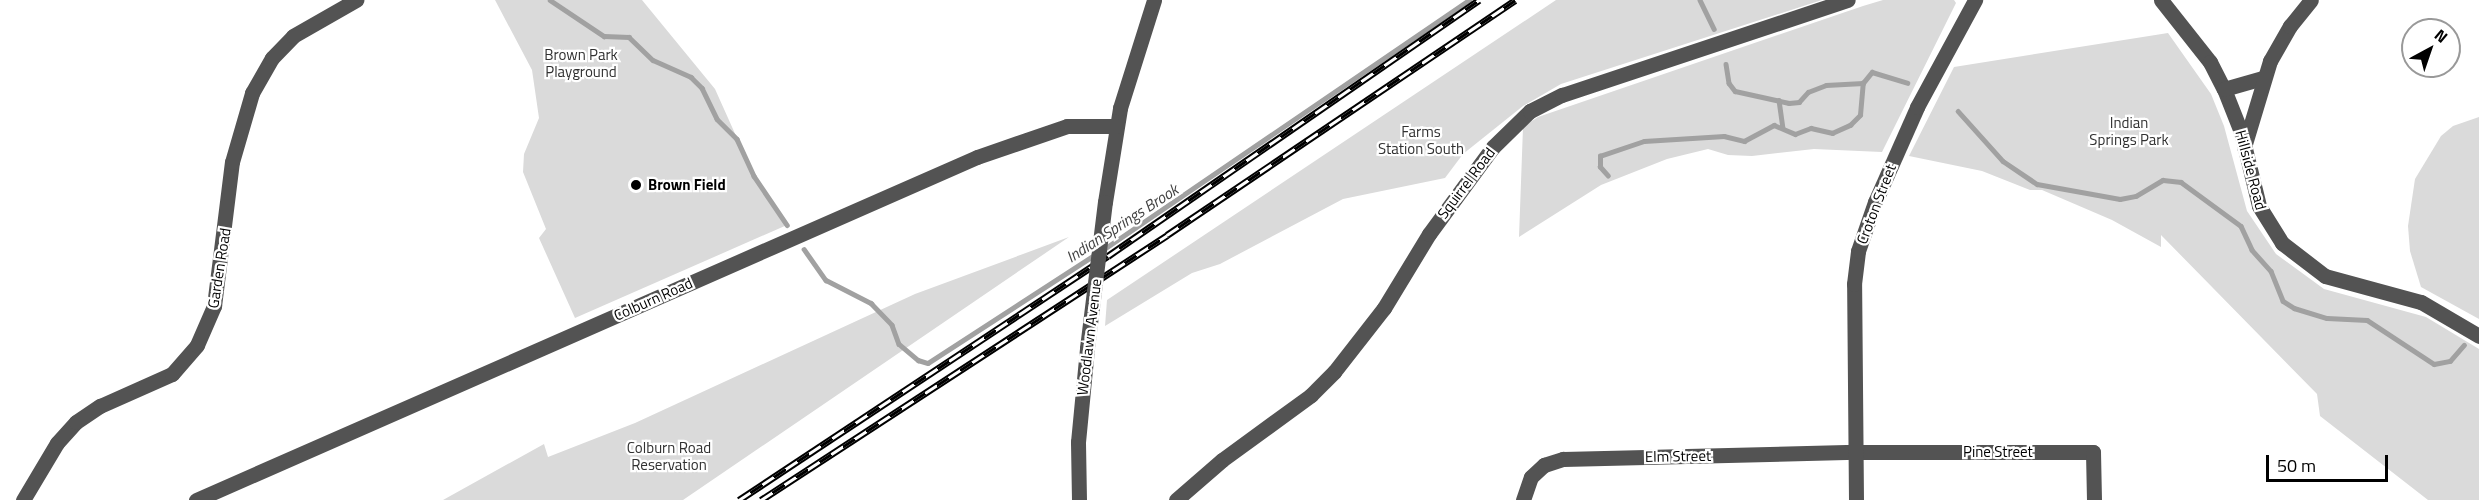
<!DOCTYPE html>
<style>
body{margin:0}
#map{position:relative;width:2479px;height:500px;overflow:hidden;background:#fff;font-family:"Titillium Web",sans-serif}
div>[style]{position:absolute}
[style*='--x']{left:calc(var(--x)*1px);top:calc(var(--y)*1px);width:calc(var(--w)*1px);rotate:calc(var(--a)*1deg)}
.green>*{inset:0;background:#dadada}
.stream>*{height:4.5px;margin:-2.25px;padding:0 2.25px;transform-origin:2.25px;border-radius:2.25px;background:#a1a1a1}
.minor>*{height:15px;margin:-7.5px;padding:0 7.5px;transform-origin:7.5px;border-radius:7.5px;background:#535353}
.rail>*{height:7px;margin-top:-3.5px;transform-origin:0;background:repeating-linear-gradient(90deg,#fff 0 14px,#000 0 28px);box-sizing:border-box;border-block:2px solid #000}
.minor-bridge>*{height:15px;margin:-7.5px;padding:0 7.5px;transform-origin:7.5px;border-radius:7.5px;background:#535353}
.dots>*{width:16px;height:16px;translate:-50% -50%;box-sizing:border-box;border:3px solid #fff;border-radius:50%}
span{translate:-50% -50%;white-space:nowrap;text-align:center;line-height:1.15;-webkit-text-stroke:4.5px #fff;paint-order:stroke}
.park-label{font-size:15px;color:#313131}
.street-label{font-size:15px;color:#000}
.poi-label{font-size:15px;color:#000;font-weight:700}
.left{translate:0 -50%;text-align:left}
.water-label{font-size:16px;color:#424242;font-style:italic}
.north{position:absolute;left:2401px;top:18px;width:60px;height:60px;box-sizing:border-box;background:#fff;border:2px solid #999;border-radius:50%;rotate:40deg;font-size:16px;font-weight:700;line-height:24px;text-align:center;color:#000}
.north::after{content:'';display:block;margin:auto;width:21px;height:27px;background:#000;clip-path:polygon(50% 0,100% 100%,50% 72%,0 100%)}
.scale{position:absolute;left:2266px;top:455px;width:122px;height:27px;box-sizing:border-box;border:3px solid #000;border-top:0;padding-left:8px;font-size:18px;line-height:21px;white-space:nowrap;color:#000;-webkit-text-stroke:4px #fff;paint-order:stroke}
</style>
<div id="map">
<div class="green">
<div style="clip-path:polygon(495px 0,642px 0,715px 89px,754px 176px,787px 225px,575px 318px,539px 238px,546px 229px,523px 172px,524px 154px,539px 118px,532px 70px)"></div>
<div style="clip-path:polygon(1556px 0,1822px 0,1561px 84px,1523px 106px,1463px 154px,1445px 178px,1343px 199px,1220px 264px,1192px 273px,1105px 326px,1107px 300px)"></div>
<div style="clip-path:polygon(1954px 0,1956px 3px,1882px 152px,1814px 149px,1752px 156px,1728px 155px,1708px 149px,1667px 159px,1601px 185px,1519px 237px,1523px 127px,1538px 117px,1863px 6px,1883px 0)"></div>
<div style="clip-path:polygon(2168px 33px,2211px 94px,2224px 126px,2247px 211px,2276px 254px,2324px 289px,2426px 317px,2479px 349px,2479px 500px,2428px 500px,2320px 416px,2317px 394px,2161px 235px,2161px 247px,2112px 220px,2042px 190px,2030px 190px,1982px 171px,1909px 156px,1954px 67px)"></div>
<div style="clip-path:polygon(2479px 117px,2479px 319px,2421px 287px,2410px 251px,2408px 226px,2415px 179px,2441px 136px,2453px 126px)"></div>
<div style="clip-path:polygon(1069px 237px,683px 500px,443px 500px,544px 444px,548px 457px,635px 423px,915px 294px)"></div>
</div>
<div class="stream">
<div style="--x:550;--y:0;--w:65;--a:33.7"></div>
<div style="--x:604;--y:36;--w:25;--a:2"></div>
<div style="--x:629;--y:37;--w:33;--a:44"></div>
<div style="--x:653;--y:60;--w:42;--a:24.1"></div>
<div style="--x:691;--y:77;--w:16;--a:45"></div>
<div style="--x:702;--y:88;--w:34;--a:64"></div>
<div style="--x:717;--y:119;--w:28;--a:45"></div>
<div style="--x:737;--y:139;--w:41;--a:65.3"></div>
<div style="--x:754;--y:176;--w:59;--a:56"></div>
<div style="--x:1700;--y:0;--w:32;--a:64"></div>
<div style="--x:1726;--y:64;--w:19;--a:81"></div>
<div style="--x:1729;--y:83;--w:10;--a:53"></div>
<div style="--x:1735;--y:91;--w:55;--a:12.5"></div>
<div style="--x:1789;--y:103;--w:10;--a:-6"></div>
<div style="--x:1799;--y:102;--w:13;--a:-48"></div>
<div style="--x:1808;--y:92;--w:19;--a:-21"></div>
<div style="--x:1826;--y:85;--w:37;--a:-3"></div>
<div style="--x:1863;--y:83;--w:14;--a:-51"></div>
<div style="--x:1872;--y:72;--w:37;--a:17"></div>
<div style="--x:1779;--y:100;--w:28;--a:82"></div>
<div style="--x:1958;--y:111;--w:67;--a:48"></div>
<div style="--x:2003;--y:161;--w:41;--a:34.1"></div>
<div style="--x:2037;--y:184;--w:84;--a:10.2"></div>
<div style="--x:2120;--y:199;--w:16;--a:-11"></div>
<div style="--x:2136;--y:196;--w:31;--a:-31"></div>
<div style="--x:2163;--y:180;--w:18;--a:6"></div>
<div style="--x:2181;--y:182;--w:74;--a:36.3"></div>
<div style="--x:2241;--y:226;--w:26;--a:65"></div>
<div style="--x:2252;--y:250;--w:28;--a:48"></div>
<div style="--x:2271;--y:271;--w:32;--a:68"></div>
<div style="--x:2283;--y:301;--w:13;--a:32"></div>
<div style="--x:2294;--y:308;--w:34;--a:17"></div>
<div style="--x:2327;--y:318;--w:40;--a:2.9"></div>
<div style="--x:2367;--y:320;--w:80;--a:33.3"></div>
<div style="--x:2434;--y:364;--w:16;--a:-11"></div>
<div style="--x:2450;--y:361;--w:21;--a:-49"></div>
<div style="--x:1608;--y:176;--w:12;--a:-132"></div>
<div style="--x:1600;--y:167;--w:11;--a:-90"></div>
<div style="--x:1600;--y:156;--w:46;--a:-18.8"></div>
<div style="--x:1644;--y:141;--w:80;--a:-3.6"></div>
<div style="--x:1724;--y:136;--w:21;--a:14"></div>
<div style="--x:1744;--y:141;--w:34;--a:-28"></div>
<div style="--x:1774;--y:125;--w:23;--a:23"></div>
<div style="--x:1795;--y:134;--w:17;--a:-21"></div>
<div style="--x:1811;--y:128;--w:22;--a:13"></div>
<div style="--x:1832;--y:133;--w:20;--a:-24"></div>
<div style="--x:1850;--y:125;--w:14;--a:-45"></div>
<div style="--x:1860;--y:115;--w:32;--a:-85"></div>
<div style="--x:804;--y:249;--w:38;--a:55"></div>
<div style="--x:826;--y:280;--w:51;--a:27.1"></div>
<div style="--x:871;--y:303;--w:30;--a:46"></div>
<div style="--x:892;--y:325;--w:20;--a:70"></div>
<div style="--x:899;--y:344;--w:25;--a:40"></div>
<div style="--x:918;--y:360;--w:10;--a:17"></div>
<div style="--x:928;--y:363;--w:198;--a:-33"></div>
<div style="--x:1104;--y:249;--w:442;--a:-34.3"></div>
</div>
<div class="minor">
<div style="--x:2161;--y:0;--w:79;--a:51.7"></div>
<div style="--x:2210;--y:62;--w:30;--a:63"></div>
<div style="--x:2224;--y:89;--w:46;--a:68.4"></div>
<div style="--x:2241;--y:132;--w:76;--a:76.3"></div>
<div style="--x:2259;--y:206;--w:44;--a:58.1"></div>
<div style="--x:2282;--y:243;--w:54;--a:37.5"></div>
<div style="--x:2325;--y:276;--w:99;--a:15.2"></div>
<div style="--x:2421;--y:302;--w:67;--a:30.4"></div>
<div style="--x:2224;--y:89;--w:41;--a:-15.8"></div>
<div style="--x:2244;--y:147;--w:90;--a:-73.2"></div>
<div style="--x:2270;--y:61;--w:40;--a:-60.3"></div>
<div style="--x:2290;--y:26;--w:33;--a:-51"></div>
<div style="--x:1105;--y:202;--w:95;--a:-80.9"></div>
<div style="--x:1120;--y:108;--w:113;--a:-72.5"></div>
<div style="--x:23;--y:500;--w:66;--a:-59.2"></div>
<div style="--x:57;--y:443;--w:28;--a:-48"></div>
<div style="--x:76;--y:422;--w:29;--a:-34"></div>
<div style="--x:100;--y:406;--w:79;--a:-24"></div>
<div style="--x:172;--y:374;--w:38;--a:-49"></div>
<div style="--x:197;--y:345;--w:43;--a:-66.4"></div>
<div style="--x:214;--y:306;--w:145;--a:-82.9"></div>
<div style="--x:232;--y:162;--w:72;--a:-73.8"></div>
<div style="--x:252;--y:93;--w:40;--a:-60.3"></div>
<div style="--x:272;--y:58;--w:30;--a:-46"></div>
<div style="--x:293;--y:36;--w:73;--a:-29.7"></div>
<div style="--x:196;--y:500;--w:853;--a:-23.71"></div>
<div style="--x:977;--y:157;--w:95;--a:-19"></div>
<div style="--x:1067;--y:126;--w:49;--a:0"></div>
<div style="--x:1079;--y:500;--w:58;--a:-91"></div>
<div style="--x:1078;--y:442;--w:94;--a:-84.5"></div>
<div style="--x:1176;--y:500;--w:61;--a:-41"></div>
<div style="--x:1222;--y:460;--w:110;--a:-36.1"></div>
<div style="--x:1311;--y:395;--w:33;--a:-45"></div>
<div style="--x:1334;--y:372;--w:81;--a:-52"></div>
<div style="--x:1384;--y:308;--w:87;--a:-58.7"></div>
<div style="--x:1429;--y:234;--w:108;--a:-53.7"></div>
<div style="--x:1493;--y:147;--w:52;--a:-44.2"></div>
<div style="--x:1530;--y:111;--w:36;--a:-27"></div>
<div style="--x:1562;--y:95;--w:301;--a:-18.4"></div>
<div style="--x:1523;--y:500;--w:24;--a:-71"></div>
<div style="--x:1531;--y:477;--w:18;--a:-43"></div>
<div style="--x:1544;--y:465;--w:20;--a:-18"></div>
<div style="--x:1563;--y:459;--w:293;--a:-1.4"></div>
<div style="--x:1856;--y:452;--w:237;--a:0"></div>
<div style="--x:2093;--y:452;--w:48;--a:88.8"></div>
<div style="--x:1856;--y:500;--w:216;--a:-90.5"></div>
<div style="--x:1854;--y:284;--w:33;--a:-83"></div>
<div style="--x:1858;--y:251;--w:52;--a:-70.9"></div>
<div style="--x:1875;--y:202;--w:104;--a:-66.1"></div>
<div style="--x:1917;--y:107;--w:122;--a:-61.5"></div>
</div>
<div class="rail">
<div style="--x:739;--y:500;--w:442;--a:-33.5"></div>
<div style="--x:1108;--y:256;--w:451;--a:-34.6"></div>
<div style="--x:761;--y:500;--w:485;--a:-33.1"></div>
<div style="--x:1167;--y:235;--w:420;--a:-34"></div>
</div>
<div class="minor-bridge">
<div style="--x:1087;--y:348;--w:147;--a:-83"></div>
</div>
<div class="dots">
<div style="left:636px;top:185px;background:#000"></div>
</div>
<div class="park-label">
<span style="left:581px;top:63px">Brown Park<br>Playground</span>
<span style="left:2129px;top:131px">Indian<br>Springs Park</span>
<span style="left:1421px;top:140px">Farms<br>Station South</span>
<span style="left:669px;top:456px">Colburn Road<br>Reservation</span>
</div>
<div class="street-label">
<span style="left:2251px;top:170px;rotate:75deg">Hillside Road</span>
<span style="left:1466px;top:183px;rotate:-53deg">Squirrel Road</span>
<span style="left:1876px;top:204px;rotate:-69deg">Croton Street</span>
<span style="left:219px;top:268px;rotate:-81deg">Garden Road</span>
<span style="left:653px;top:299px;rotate:-24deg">Colburn Road</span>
<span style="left:1089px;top:337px;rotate:-83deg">Woodlawn Avenue</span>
<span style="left:1998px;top:452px">Pine Street</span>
<span style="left:1678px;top:456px;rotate:-1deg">Elm Street</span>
</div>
<div class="poi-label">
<span class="left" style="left:648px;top:185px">Brown Field</span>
</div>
<div class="water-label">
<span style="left:1122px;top:223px;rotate:-33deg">Indian Springs Brook</span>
</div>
<div class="north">N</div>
<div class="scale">50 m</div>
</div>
